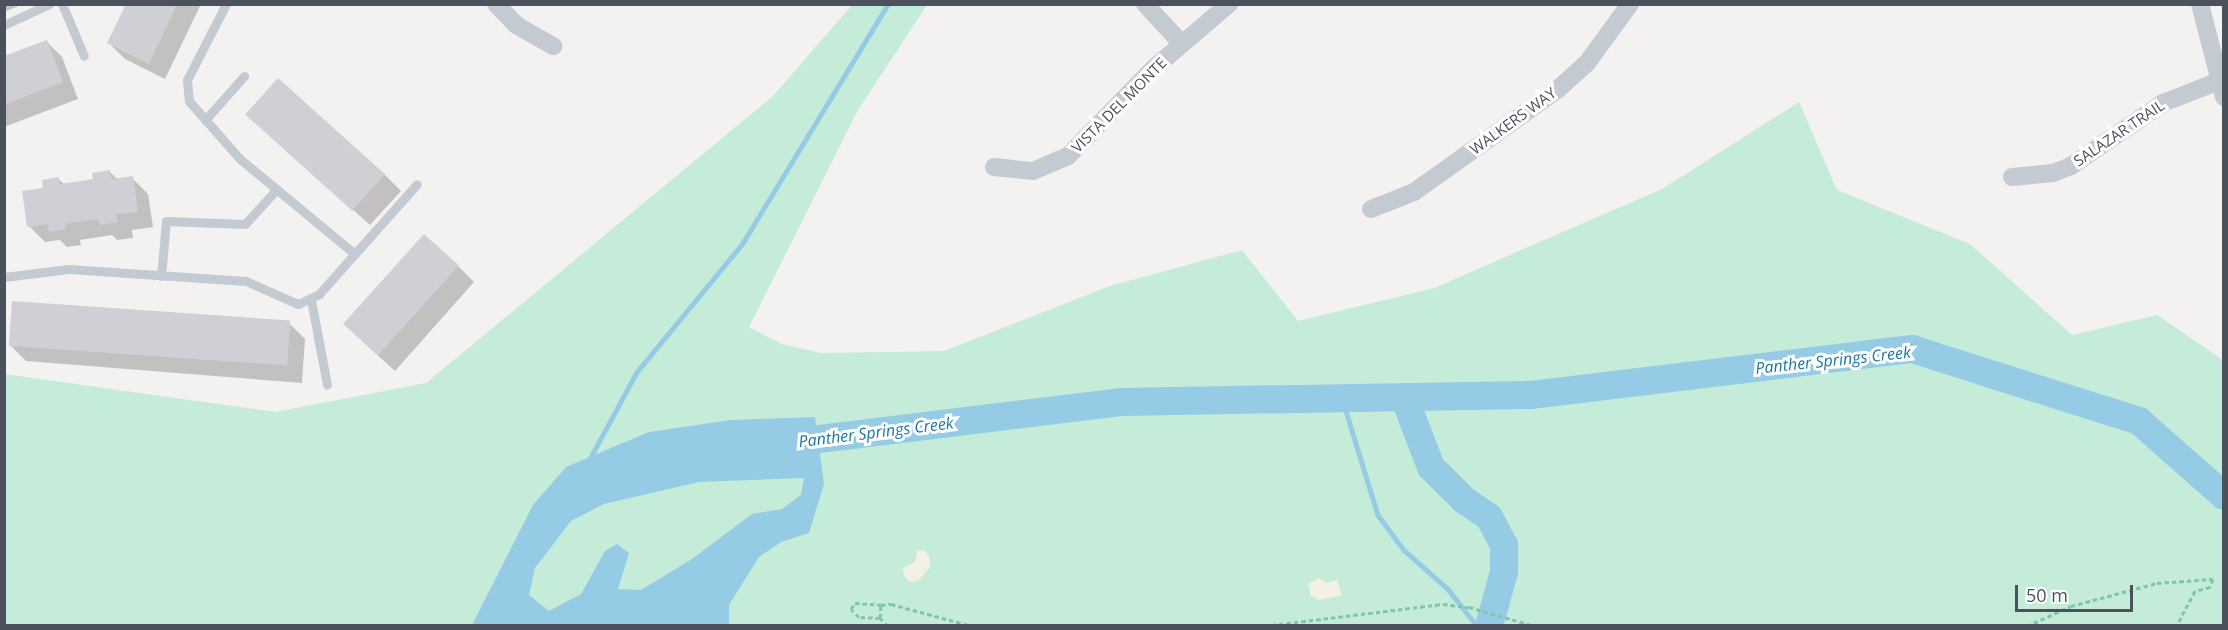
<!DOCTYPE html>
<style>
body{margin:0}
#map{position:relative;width:2228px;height:630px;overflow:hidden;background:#f3f2f1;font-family:"Open Sans",sans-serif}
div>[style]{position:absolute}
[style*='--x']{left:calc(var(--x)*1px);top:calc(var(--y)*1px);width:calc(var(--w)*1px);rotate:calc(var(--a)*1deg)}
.green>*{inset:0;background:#c5ecd8}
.sand>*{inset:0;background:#f3f0e4}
.water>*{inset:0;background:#96cbe5}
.shadow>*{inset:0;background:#0003}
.stream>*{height:4.5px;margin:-2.25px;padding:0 2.25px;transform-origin:2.25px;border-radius:2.25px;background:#96cbe5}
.river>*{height:28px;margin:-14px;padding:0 14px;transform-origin:14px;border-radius:14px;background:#96cbe5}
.building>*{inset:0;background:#cfd0d5;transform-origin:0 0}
.path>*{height:3px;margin-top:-1.5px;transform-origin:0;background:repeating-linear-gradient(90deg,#7fc7ac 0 4.5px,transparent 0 7.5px)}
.lane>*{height:9px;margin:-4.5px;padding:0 4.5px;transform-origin:4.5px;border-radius:4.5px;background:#c3cad1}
.street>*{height:18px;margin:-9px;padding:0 9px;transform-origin:9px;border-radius:9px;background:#c3cad1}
span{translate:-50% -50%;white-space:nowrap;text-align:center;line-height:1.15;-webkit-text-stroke:6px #fff;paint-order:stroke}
.street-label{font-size:15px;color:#4b525d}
.water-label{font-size:16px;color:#1a75a1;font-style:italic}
.frame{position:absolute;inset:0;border:6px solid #4b525d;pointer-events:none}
.scale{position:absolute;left:2015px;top:585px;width:118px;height:27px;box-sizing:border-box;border:3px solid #4b525d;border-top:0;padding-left:8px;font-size:18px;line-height:21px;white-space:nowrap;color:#4b525d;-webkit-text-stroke:4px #fff;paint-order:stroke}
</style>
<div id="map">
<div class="green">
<div style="clip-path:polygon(852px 5px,927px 5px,858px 110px,749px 327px,782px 344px,821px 353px,944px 351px,1110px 286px,1242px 250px,1298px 321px,1434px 288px,1664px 188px,1799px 102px,1837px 190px,1970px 244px,2072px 335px,2157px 315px,2223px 360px,2223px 625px,5px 625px,4px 374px,275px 412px,426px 383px,773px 96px)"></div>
</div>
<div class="sand">
<div style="clip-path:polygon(924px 550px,929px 556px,930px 567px,918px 581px,910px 582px,904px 576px,903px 568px,915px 562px,917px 551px)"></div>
<div style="clip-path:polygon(1319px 578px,1327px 583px,1337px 580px,1342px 595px,1319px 600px,1311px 596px,1308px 584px)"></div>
</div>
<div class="water">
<div style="clip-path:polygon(evenodd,815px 417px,824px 484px,809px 533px,781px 542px,759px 557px,729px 605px,729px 625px,472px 625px,533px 505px,566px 467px,649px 432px,731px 420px,815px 417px,804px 478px,801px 495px,782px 509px,752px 514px,692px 559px,641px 590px,618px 589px,629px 553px,617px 544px,605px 551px,581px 594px,549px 611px,529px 595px,535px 568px,571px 521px,604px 504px,699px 482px,804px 478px)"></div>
</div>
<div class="shadow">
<div style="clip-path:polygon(4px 4px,21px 4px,21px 5px,4px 12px)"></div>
<div style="clip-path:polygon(127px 4px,201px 4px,165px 79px,125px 59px,109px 43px)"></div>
<div style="clip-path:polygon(46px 41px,62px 57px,78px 99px,4px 127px,4px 58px)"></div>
<div style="clip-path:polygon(264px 130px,385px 175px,401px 191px,370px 225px)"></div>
<div style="clip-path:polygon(110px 172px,118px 180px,132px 178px,148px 194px,153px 227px,132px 230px,133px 238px,117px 240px,112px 235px,80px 240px,81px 245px,67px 247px,60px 240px,45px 242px,29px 226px,45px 190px,58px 179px,64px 184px,95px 180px)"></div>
<div style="clip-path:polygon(458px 266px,474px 282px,395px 371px,362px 341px)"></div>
<div style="clip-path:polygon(289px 323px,305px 339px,302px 383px,26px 361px,10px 345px)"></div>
</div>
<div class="stream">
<div style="--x:1342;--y:398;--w:122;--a:72.9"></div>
<div style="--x:1378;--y:515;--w:44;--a:53.4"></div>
<div style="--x:1404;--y:550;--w:59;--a:41.6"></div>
<div style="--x:1448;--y:589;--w:47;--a:51.9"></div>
<div style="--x:589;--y:460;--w:99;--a:-61.6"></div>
<div style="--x:636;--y:373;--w:167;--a:-50.6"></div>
<div style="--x:742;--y:244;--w:281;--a:-58.7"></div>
</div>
<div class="river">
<div style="--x:1404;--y:397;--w:75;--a:68.9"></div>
<div style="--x:1431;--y:467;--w:47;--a:45"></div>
<div style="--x:1464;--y:500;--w:30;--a:34"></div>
<div style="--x:1489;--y:517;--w:32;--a:62"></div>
<div style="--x:1504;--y:545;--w:27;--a:90"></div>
<div style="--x:1504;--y:572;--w:56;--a:105.5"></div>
<div style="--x:779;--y:444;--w:344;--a:-7"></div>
<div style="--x:1120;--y:402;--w:411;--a:-1"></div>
<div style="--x:1531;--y:395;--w:384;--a:-6.9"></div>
<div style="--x:1912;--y:349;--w:238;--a:17.6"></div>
<div style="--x:2139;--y:421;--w:113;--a:41.4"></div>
</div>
<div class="building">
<div style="clip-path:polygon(126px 4px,177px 4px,149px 64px,107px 43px)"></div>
<div style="clip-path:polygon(47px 40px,63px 82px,4px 105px,4px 56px)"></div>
<div style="left:278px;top:78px;width:144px;height:49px;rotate:42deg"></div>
<div style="clip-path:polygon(110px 170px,112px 179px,133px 176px,138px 212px,116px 214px,118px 222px,99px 225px,99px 219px,65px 224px,66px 229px,49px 232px,48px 224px,27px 227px,22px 191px,43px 188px,42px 180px,59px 177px,59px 184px,81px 181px,93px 179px,92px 173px)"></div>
<div style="left:424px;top:234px;width:47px;height:121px;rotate:42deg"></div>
<div style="left:12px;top:301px;width:279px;height:45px;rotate:4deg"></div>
</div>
<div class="path">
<div style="--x:880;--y:618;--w:21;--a:-177"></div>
<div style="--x:859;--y:617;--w:11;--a:-135"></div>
<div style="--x:851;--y:609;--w:7;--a:-56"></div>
<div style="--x:855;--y:603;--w:26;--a:4"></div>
<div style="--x:888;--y:626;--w:11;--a:-135"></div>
<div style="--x:880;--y:618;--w:13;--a:-86"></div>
<div style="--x:881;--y:605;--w:10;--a:-6"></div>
<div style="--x:891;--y:604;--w:84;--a:15.2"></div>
<div style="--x:1264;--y:626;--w:180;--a:-7"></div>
<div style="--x:1443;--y:604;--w:26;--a:7"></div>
<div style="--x:1469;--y:607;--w:69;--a:16.1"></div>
<div style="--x:1927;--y:626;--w:41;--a:0"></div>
<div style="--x:2027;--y:626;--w:48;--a:-24.4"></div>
<div style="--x:2071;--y:606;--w:89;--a:-15"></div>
<div style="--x:2157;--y:583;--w:56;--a:-4.1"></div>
<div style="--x:2213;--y:579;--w:9;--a:111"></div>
<div style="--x:2210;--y:587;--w:16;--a:165"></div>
<div style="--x:2195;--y:591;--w:40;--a:118"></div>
</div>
<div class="lane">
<div style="--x:62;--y:4;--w:56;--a:67.1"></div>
<div style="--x:226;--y:4;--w:85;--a:117.2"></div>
<div style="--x:187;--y:80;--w:21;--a:85"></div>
<div style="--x:189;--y:101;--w:77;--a:48.7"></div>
<div style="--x:240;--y:159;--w:149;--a:39.6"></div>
<div style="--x:4;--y:25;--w:50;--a:-25"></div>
<div style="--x:205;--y:120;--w:59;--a:-48.4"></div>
<div style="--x:161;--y:276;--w:55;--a:-84.8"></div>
<div style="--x:166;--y:221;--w:79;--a:2.2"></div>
<div style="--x:245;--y:224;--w:47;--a:-47.6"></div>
<div style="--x:4;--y:277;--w:65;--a:-7"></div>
<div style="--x:69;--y:269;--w:177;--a:3.9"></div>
<div style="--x:246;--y:281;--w:57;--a:23.9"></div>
<div style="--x:298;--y:304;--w:23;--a:-25"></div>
<div style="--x:319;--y:294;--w:147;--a:-48.3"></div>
<div style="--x:311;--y:300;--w:86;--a:79.3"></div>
</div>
<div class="street">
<div style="--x:496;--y:4;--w:29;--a:46"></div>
<div style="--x:516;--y:25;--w:43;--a:29.6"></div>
<div style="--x:1145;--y:4;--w:53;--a:47.3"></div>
<div style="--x:2200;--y:4;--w:96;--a:75.5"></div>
<div style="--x:994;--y:167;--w:39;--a:6"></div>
<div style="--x:1033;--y:171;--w:38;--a:-23"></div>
<div style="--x:1068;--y:156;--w:123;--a:-45.7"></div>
<div style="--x:1154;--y:68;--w:99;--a:-40.5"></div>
<div style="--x:2012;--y:177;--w:41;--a:-5.6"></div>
<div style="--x:2053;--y:173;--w:19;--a:-21"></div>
<div style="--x:2071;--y:166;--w:112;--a:-34.4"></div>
<div style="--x:2163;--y:103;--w:66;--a:-21.5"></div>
<div style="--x:1371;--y:209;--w:46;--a:-21.6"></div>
<div style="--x:1414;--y:192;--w:176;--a:-35.5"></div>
<div style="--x:1557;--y:90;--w:40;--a:-42"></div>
<div style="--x:1587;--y:63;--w:73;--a:-53.9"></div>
</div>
<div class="street-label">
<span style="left:1119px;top:105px;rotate:-45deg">VISTA DEL MONTE</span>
<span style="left:1513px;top:121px;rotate:-36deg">WALKERS WAY</span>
<span style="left:2119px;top:133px;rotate:-34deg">SALAZAR TRAIL</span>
</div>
<div class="water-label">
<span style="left:1833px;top:360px;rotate:-6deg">Panther Springs Creek</span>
<span style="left:876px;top:432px;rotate:-7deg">Panther Springs Creek</span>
</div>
<div class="frame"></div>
<div class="scale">50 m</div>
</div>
